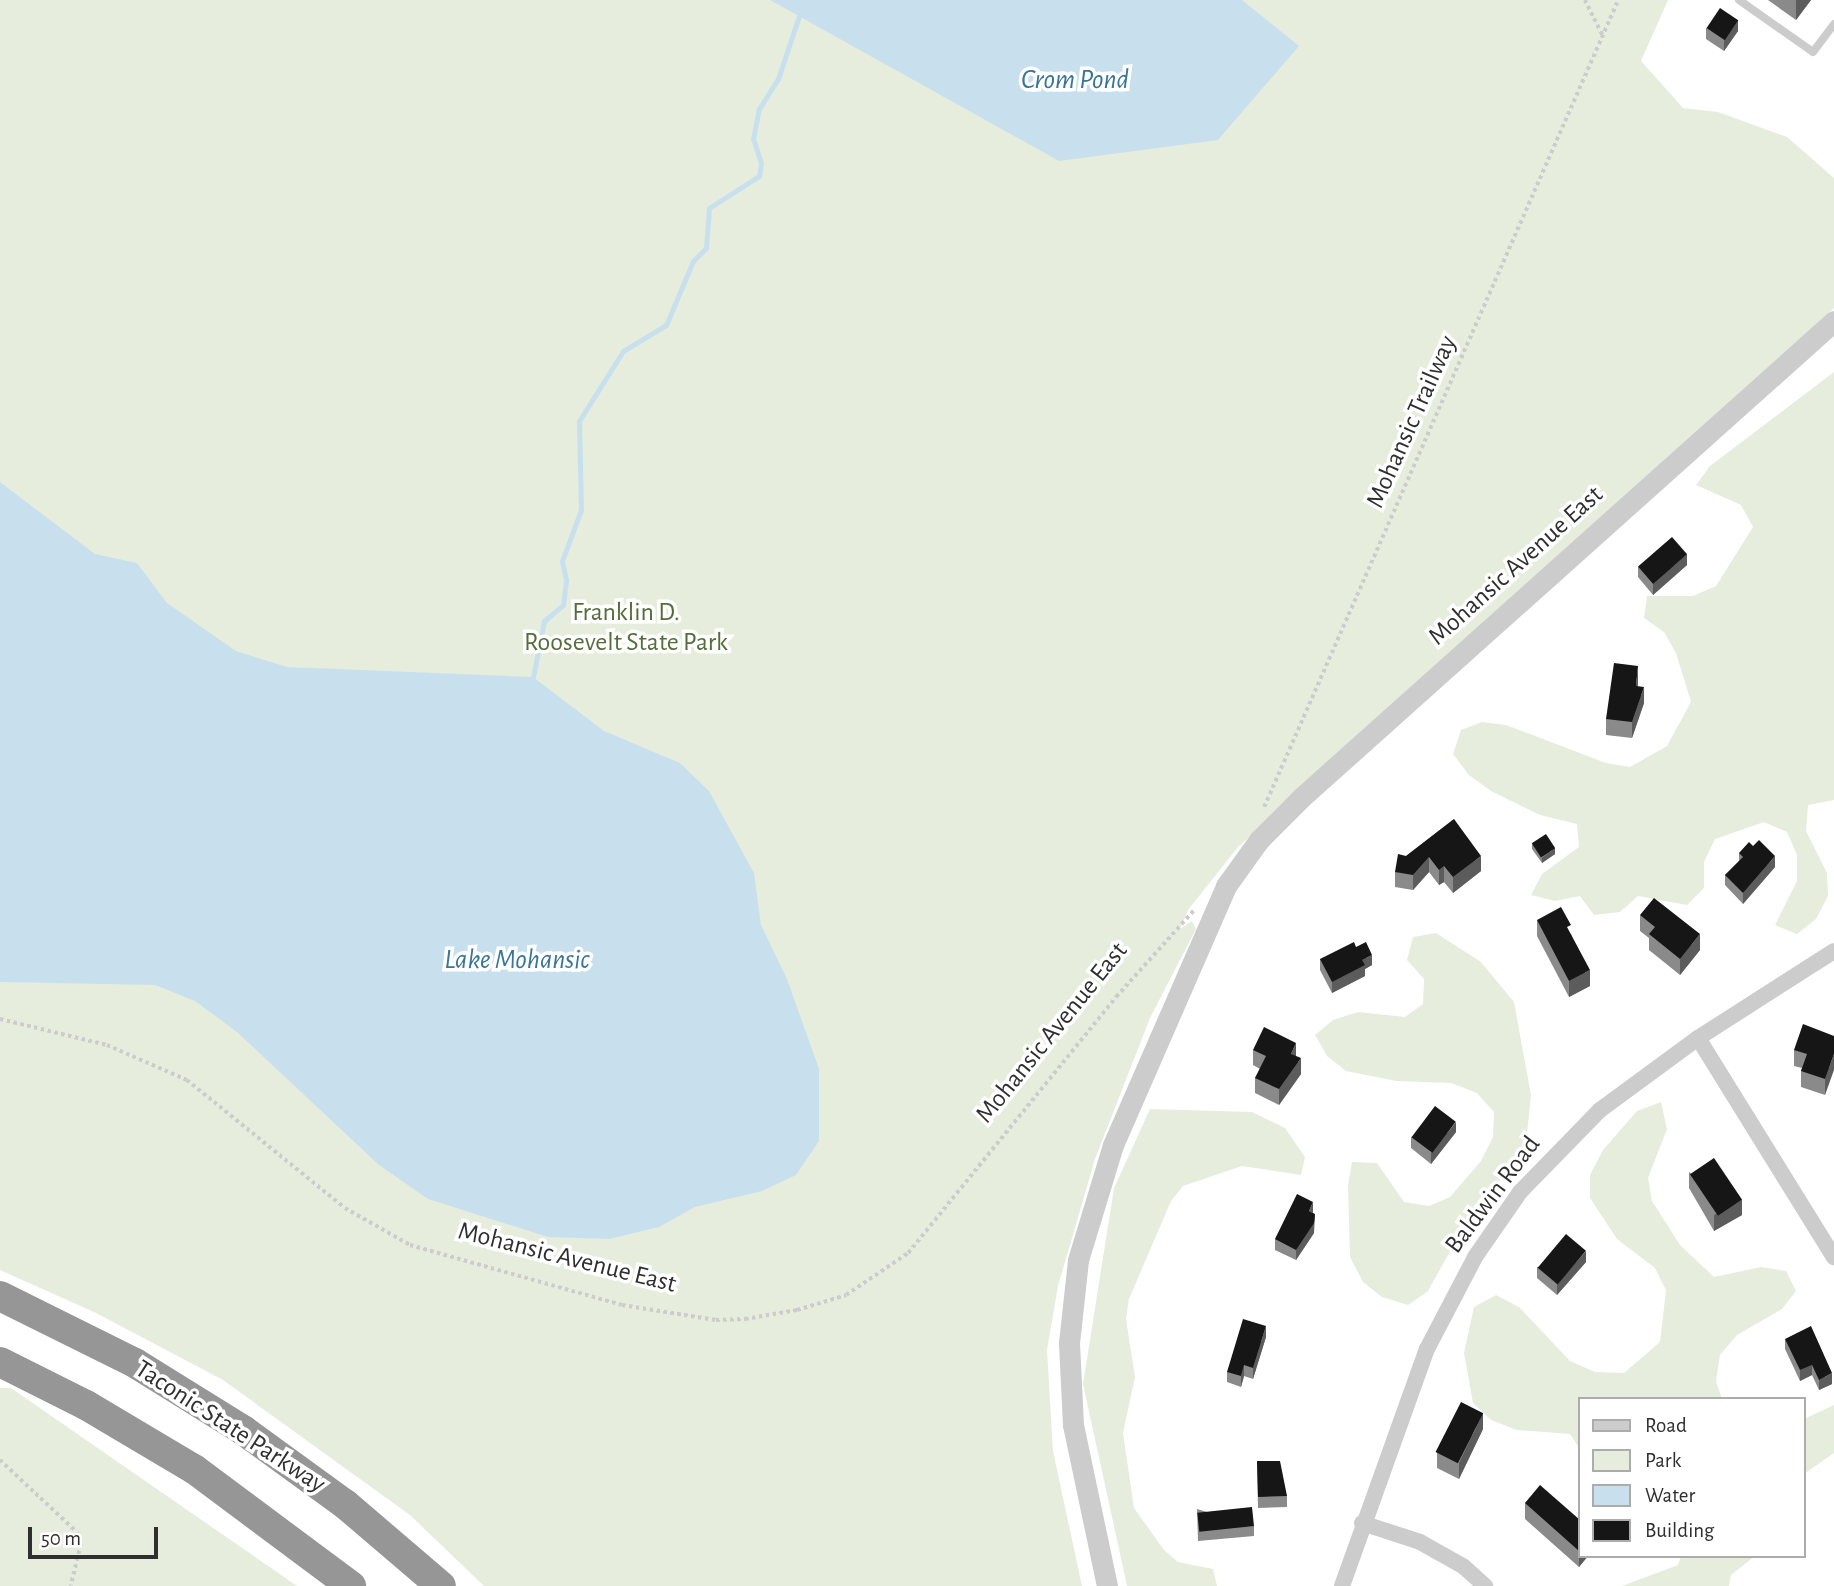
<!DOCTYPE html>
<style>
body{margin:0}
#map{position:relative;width:1834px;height:1586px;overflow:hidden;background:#fff;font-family:"Alegreya Sans",sans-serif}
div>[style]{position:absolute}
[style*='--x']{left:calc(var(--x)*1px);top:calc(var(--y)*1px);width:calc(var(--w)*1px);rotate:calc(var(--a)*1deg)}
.green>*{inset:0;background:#e6eddc}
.water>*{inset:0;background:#c8e0ee}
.stream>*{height:5px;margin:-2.5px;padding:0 2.5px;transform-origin:2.5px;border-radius:2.5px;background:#c8e0ee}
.path>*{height:3.5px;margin-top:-1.75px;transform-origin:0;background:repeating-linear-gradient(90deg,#ccc 0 3.5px,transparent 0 7px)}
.service>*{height:8px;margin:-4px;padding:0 4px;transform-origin:4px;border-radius:4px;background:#ccc}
.minor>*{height:16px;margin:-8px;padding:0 8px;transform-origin:8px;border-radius:8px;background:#ccc}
.tertiary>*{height:21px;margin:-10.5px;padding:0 10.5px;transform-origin:10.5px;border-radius:10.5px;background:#ccc}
.motorway>*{height:30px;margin:-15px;padding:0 15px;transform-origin:15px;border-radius:15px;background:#969696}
.wall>*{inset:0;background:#8a8a8a}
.shaded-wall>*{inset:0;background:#5c5c5c}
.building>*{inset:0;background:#161616;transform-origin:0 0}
span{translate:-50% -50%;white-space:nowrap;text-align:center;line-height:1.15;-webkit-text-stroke:7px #fff;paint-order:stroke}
.street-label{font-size:26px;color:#2f2f2f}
.park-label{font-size:26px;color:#546e3a}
.water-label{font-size:28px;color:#387597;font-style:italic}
.legend{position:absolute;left:1578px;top:1397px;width:228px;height:161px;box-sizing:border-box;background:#fff;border:2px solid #acacac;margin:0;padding:9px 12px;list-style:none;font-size:21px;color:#2f2f2f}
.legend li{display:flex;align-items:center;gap:14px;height:35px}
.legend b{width:35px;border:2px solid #acacac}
.scale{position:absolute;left:28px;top:1527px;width:130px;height:32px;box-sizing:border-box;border:4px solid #2f2f2f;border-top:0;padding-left:9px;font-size:21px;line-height:24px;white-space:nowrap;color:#2f2f2f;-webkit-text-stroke:5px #fff;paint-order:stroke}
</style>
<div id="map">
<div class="green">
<div style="clip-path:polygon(0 0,1668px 0,1641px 61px,1683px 108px,1718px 112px,1787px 137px,1834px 178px,1834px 308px,1238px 847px,1188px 910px,1180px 929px,1192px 921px,1196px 929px,1150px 1018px,1095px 1159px,1058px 1286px,1047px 1350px,1053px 1451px,1082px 1586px,484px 1586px,410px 1515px,223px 1380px,96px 1313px,0 1270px)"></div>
<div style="clip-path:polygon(1834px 372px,1834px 800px,1808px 805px,1806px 831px,1827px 873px,1828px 896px,1816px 919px,1797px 934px,1775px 925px,1797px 881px,1797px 855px,1787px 832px,1764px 822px,1715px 839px,1704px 862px,1704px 888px,1687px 905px,1638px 896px,1620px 912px,1594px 915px,1580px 896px,1555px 901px,1531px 895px,1542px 874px,1579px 847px,1577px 824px,1540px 815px,1491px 791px,1469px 775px,1453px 754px,1461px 730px,1482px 722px,1506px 725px,1606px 763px,1630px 767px,1667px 746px,1691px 702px,1676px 653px,1664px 632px,1644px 618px,1647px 596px,1693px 596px,1716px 586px,1753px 527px,1741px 505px,1696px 485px,1710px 466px)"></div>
<div style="clip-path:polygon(1436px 933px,1481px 962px,1514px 1002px,1531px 1095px,1526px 1143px,1452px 1248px,1428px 1291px,1408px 1305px,1382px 1297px,1363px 1282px,1350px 1257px,1348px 1185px,1352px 1162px,1377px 1163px,1404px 1202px,1429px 1206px,1450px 1197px,1481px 1161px,1493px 1137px,1494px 1112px,1477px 1093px,1451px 1083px,1396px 1081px,1346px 1071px,1327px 1056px,1315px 1035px,1333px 1020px,1358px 1012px,1405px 1017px,1423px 1004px,1424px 979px,1407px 960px,1413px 937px)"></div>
<div style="clip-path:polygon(1661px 1102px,1667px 1129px,1648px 1178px,1652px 1201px,1680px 1245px,1714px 1277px,1761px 1267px,1786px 1271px,1796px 1291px,1782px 1309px,1737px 1335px,1720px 1355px,1716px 1381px,1722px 1399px,1580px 1399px,1580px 1449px,1570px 1434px,1517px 1430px,1491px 1420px,1473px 1403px,1464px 1353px,1474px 1307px,1496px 1295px,1519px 1307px,1570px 1361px,1595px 1372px,1624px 1373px,1660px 1342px,1666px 1290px,1655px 1268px,1617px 1239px,1590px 1198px,1590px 1175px,1603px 1150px,1637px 1111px)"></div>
<div style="clip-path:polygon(1150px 1109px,1252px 1112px,1285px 1128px,1305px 1157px,1301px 1175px,1242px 1166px,1183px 1186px,1171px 1201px,1129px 1299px,1126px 1319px,1135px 1377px,1123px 1433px,1134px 1508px,1164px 1550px,1178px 1562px,1213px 1569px,1217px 1586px,1127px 1586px,1083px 1384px,1114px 1188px)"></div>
<div style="clip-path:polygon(0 1388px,11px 1388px,297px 1586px,0 1586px)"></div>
<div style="clip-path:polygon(1834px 1405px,1834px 1453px,1804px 1474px,1804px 1419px)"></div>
<div style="clip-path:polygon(1681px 1556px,1755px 1556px,1731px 1575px,1729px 1586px,1622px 1586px,1678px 1565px)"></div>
</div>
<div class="water">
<div style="clip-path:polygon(770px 0,1242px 0,1299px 46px,1218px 140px,1059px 161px)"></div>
<div style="clip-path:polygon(0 482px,95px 554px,137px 563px,167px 603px,236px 651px,287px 667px,533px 677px,604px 731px,680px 763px,709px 791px,754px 873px,761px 925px,787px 979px,819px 1069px,819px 1141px,796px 1175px,762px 1191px,695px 1207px,659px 1227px,609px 1239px,548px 1237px,428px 1199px,379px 1165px,237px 1032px,195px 1001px,155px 985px,0 982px)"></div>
</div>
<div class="stream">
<div style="--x:533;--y:677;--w:57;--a:-78.9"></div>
<div style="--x:544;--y:621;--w:25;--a:-40"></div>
<div style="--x:563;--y:605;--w:25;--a:-83"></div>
<div style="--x:566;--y:580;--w:19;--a:-102"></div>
<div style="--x:562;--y:561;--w:54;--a:-69.6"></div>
<div style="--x:581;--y:510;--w:89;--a:-91.3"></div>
<div style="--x:579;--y:421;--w:83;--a:-57.8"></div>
<div style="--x:623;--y:351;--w:50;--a:-31.2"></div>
<div style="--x:666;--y:325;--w:69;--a:-67.1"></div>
<div style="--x:693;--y:261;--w:18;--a:-45"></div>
<div style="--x:706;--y:248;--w:40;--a:-85.7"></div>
<div style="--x:709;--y:208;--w:59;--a:-32.6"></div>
<div style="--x:759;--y:176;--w:13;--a:-81"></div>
<div style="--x:761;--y:163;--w:25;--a:-108"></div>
<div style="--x:753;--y:139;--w:31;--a:-79"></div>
<div style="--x:759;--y:109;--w:36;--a:-58"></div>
<div style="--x:778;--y:79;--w:66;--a:-71.6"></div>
</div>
<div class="path">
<div style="--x:1585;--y:0;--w:40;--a:63.4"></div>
<div style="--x:1264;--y:807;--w:881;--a:-66.31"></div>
<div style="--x:0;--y:1019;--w:110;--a:13.7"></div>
<div style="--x:107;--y:1045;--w:87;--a:23.6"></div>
<div style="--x:187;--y:1080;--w:203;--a:39"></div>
<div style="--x:345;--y:1208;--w:75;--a:29.6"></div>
<div style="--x:410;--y:1245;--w:220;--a:15.8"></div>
<div style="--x:622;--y:1305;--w:95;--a:9.1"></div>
<div style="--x:716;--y:1320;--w:29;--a:-2"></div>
<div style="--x:745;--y:1319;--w:53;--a:-9.8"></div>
<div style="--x:797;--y:1310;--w:51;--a:-17"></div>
<div style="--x:846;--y:1295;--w:75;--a:-34.1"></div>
<div style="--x:908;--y:1253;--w:330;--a:-50.9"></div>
<div style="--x:1116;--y:997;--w:117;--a:-48.1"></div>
<div style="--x:0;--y:1460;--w:105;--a:43.1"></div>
<div style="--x:77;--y:1532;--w:13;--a:72"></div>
<div style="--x:81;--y:1544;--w:43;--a:103.4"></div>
</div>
<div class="service">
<div style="--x:1739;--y:0;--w:90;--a:35.1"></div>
<div style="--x:1813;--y:52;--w:35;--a:-53"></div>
</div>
<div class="minor">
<div style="--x:1698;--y:1038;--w:258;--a:58.2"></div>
<div style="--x:1362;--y:1523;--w:61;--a:18.1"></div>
<div style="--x:1420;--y:1542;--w:49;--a:29.2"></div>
<div style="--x:1463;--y:1566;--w:30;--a:42"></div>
<div style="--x:1342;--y:1586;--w:252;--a:-70.3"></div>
<div style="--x:1427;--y:1349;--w:104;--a:-62.4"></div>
<div style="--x:1475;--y:1257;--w:79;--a:-55.3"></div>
<div style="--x:1520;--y:1192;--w:115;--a:-45.7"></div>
<div style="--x:1600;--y:1110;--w:122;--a:-36.3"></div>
<div style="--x:1698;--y:1038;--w:161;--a:-32.6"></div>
</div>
<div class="tertiary">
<div style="--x:1107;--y:1586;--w:165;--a:-101.9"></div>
<div style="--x:1073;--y:1425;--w:82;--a:-92.8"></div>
<div style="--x:1069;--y:1343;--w:83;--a:-83.8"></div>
<div style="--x:1078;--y:1260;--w:120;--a:-73.1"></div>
<div style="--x:1113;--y:1145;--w:283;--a:-66.4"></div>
<div style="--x:1226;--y:886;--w:57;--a:-54.3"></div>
<div style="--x:1259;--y:840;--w:61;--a:-45"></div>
<div style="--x:1302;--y:797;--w:714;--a:-41.82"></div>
</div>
<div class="motorway">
<div style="--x:0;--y:1296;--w:151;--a:26.4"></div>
<div style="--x:135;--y:1363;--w:127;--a:31.8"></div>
<div style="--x:243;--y:1430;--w:126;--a:36"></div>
<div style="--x:345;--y:1504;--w:126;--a:40.5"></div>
<div style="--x:0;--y:1362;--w:96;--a:26.6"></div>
<div style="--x:86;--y:1405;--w:126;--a:30.7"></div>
<div style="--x:194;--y:1469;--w:196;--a:36.7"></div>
</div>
<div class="wall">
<div style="clip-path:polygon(1768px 0,1811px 0,1796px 20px)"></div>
<div style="clip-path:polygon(1706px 28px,1738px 31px,1724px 51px,1706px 39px)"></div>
<div style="clip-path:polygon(1687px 565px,1653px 595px,1638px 577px,1638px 567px)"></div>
<div style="clip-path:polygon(1638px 682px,1638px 686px,1644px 703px,1632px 738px,1606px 735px,1606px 719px)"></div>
<div style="clip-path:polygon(1454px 819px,1481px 871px,1453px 893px,1444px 882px,1439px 885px,1429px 872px,1413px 890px,1395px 887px,1395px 872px,1406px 856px)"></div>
<div style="clip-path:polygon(1532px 844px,1555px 854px,1542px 863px,1532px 849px)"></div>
<div style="clip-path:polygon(1753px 846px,1775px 867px,1743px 904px,1725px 885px,1725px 875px,1739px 861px,1739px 853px)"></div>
<div style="clip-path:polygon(1640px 915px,1700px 950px,1680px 975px,1649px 950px,1649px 938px,1640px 931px)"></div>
<div style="clip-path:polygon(1537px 920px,1571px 934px,1590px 986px,1569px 997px,1537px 936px)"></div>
<div style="clip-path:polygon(1356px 947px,1372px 965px,1365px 969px,1365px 976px,1332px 993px,1320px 970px,1320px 959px)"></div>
<div style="clip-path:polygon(1834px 1036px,1825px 1095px,1801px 1087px,1801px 1071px,1802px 1068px,1794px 1066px,1794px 1050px)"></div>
<div style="clip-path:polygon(1253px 1050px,1296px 1056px,1301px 1074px,1279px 1105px,1255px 1093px,1255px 1078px,1260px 1069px,1253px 1065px)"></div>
<div style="clip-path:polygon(1456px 1132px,1431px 1164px,1411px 1148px,1411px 1137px)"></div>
<div style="clip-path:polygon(1689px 1172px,1742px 1215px,1714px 1231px,1689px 1188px)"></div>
<div style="clip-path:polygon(1313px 1213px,1314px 1233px,1296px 1260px,1275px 1250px,1275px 1239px)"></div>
<div style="clip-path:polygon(1586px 1262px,1557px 1295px,1537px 1278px,1537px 1267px)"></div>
<div style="clip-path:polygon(1266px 1337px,1253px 1379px,1244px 1376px,1241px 1387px,1227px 1382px,1227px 1372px)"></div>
<div style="clip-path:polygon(1785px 1339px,1832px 1384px,1819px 1390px,1812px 1375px,1800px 1381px,1785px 1349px)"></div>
<div style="clip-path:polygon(1483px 1429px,1459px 1479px,1437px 1468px,1437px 1453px)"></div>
<div style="clip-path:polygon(1257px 1461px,1287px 1496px,1287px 1507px,1258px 1508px)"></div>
<div style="clip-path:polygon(1525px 1503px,1580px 1520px,1580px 1556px,1588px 1556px,1579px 1567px,1525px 1519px)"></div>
<div style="clip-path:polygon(1197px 1509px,1254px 1526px,1254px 1536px,1198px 1541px)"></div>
</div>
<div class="shaded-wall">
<div style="clip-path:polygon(1796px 0,1811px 0,1796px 20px)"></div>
<div style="clip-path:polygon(1738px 20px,1738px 31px,1724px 51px,1724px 41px)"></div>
<div style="clip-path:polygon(1687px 554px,1687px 565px,1653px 595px,1653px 584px)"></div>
<div style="clip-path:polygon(1638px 666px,1638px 682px,1636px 702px,1636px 686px)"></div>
<div style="clip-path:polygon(1644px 687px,1644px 703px,1632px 738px,1632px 722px)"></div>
<div style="clip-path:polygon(1555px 848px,1555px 854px,1542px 863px,1542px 858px)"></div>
<div style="clip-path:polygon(1481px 856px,1481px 871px,1453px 893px,1453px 877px)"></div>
<div style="clip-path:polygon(1775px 856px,1775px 867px,1743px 904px,1743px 893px)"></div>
<div style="clip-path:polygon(1429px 857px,1429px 872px,1413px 890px,1413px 875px)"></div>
<div style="clip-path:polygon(1444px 866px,1444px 882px,1439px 885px,1439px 870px)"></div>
<div style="clip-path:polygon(1700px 934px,1700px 950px,1680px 975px,1680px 959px)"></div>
<div style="clip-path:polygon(1372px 955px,1372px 965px,1365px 969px,1365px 976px,1332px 993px,1332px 982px,1362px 960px)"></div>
<div style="clip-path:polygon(1590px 970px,1590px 986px,1569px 997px,1569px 981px)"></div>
<div style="clip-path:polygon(1296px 1043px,1296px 1059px,1291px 1054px)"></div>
<div style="clip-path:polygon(1834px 1054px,1834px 1070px,1825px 1095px,1825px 1079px)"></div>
<div style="clip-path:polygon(1301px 1058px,1301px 1074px,1279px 1105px,1279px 1089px)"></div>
<div style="clip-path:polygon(1456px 1122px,1456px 1132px,1431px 1164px,1431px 1153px)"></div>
<div style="clip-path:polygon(1742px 1199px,1742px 1215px,1714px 1231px,1714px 1215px)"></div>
<div style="clip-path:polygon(1313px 1202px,1313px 1213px,1309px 1211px)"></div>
<div style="clip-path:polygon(1315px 1214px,1314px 1233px,1296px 1260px,1296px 1250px)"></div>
<div style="clip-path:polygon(1586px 1251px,1586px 1262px,1557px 1295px,1557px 1284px)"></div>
<div style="clip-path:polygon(1266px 1326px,1266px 1337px,1253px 1379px,1253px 1368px)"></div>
<div style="clip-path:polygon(1244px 1365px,1244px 1376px,1241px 1387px,1241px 1376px)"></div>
<div style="clip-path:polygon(1812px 1365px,1812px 1375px,1800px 1381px,1800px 1370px)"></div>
<div style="clip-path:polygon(1832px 1373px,1832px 1384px,1819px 1390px,1819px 1380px)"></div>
<div style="clip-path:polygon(1483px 1413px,1483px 1429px,1459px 1479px,1459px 1463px)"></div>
<div style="clip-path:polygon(1580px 1550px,1580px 1556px,1588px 1556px,1579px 1567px,1579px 1551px)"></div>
</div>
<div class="building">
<div style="left:1720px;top:8px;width:22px;height:24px;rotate:34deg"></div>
<div style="left:1672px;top:537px;width:23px;height:45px;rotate:49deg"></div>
<div style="clip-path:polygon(1614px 663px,1638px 666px,1636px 686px,1644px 687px,1632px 722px,1606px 719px)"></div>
<div style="clip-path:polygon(1454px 819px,1481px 856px,1453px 877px,1444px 866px,1439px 870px,1429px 857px,1413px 875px,1395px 872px,1398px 854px,1406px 856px)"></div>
<div style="left:1546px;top:834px;width:17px;height:17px;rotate:57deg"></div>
<div style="clip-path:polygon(1759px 840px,1775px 856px,1743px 893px,1725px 875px,1743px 857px,1739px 853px,1749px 842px,1753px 846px)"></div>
<div style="clip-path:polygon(1654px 898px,1700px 934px,1680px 959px,1649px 934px,1655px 927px,1640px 915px)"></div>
<div style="clip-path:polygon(1561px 907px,1571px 925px,1567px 927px,1590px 970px,1569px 981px,1537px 920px)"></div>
<div style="clip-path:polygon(1354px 942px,1356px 947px,1366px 942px,1372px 955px,1362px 960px,1365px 965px,1332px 982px,1320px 959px)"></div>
<div style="clip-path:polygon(1803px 1024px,1834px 1036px,1834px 1054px,1825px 1079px,1801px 1071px,1807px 1054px,1794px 1050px)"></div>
<div style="clip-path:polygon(1264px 1027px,1296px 1043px,1291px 1054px,1301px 1058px,1279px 1089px,1255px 1078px,1266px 1056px,1253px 1050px)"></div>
<div style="left:1435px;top:1106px;width:26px;height:39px;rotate:37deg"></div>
<div style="left:1714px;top:1158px;width:50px;height:29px;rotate:56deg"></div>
<div style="clip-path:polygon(1297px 1194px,1313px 1202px,1309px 1211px,1315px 1214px,1314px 1223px,1296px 1250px,1275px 1239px)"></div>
<div style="left:1566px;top:1234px;width:26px;height:44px;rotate:40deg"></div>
<div style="clip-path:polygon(1243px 1319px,1266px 1326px,1253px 1368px,1244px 1365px,1241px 1376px,1227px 1372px)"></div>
<div style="clip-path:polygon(1811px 1326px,1832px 1373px,1819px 1380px,1812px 1365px,1800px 1370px,1785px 1339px)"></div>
<div style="left:1461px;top:1402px;width:25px;height:56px;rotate:27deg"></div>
<div style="clip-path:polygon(1257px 1461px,1280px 1461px,1287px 1496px,1258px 1497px)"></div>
<div style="clip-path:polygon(1540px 1485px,1580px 1520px,1580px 1550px,1579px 1551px,1525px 1503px)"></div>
<div style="left:1252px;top:1507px;width:19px;height:55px;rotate:84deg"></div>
</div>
<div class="street-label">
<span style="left:1412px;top:422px;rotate:-66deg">Mohansic Trailway</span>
<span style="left:1516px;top:566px;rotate:-42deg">Mohansic Avenue East</span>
<span style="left:1052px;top:1033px;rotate:-51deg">Mohansic Avenue East</span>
<span style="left:1493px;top:1195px;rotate:-53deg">Baldwin Road</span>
<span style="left:567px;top:1258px;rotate:14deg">Mohansic Avenue East</span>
<span style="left:230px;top:1427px;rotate:33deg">Taconic State Parkway</span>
</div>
<div class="park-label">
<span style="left:626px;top:628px">Franklin D.<br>Roosevelt State Park</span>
</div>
<div class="water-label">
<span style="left:1075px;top:80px">Crom Pond</span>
<span style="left:517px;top:960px">Lake Mohansic</span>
</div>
<ul class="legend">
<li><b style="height:9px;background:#ccc"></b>Road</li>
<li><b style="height:19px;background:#e6eddc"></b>Park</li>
<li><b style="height:19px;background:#c8e0ee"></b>Water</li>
<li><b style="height:19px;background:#161616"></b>Building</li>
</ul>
<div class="scale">50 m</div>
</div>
